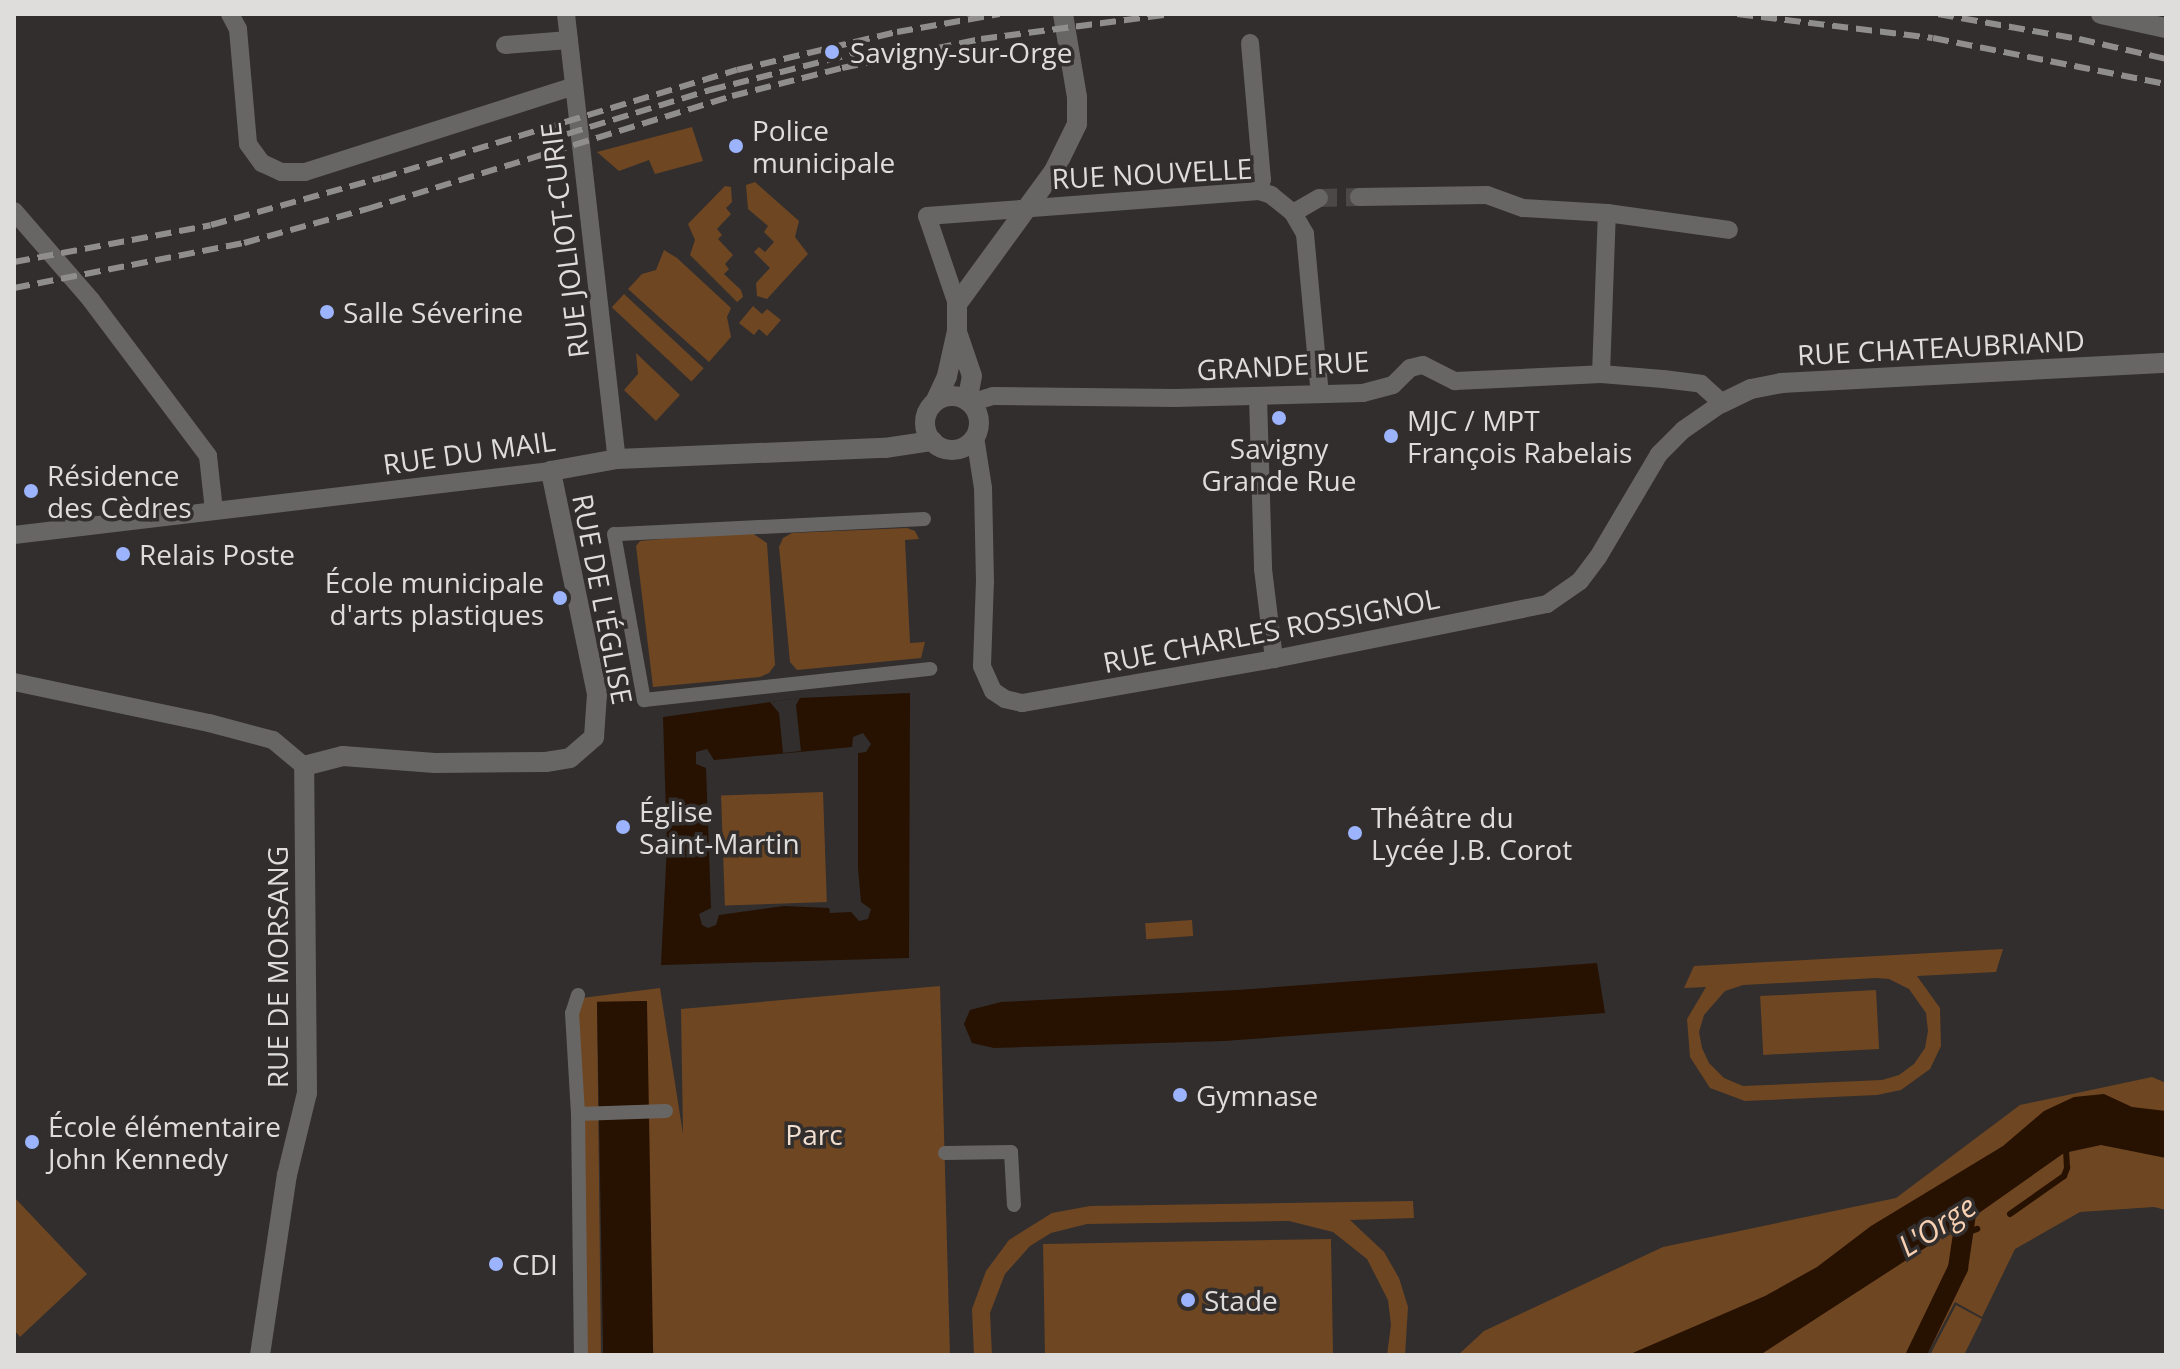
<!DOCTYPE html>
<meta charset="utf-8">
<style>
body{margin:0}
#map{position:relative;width:2180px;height:1369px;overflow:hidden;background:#312e2d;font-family:"Open Sans",sans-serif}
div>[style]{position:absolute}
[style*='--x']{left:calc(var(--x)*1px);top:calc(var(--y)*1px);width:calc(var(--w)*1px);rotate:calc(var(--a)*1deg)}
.green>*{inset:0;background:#6f4622;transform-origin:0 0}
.water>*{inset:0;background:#271100;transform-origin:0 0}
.pier>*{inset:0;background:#312e2d}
.stream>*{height:6px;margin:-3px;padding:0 3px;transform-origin:3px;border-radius:3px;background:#271100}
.canal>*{height:20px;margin:-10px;padding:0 10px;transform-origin:10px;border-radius:10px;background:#271100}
.minor-tunnel>*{height:18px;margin-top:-9px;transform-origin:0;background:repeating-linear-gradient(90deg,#4b4847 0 18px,transparent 0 27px)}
.pedestrian>*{height:14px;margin:-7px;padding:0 7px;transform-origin:7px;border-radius:7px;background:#686665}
.minor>*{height:18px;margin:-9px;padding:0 9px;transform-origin:9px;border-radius:9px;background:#686665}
.tertiary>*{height:20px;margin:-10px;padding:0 10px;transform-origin:10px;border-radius:10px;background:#686665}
.tertiary>.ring{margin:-10px;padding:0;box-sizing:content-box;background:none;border:20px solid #686665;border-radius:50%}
.rail>*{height:6px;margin-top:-3px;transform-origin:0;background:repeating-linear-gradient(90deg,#908e8d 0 16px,transparent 0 24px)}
.dots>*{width:22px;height:22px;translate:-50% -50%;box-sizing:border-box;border:4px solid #312e2d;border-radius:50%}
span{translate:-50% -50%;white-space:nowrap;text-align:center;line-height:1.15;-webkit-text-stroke:7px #312e2d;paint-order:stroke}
.poi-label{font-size:28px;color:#dedddc}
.left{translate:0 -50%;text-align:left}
.right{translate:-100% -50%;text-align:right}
.street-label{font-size:28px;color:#dedddc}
.park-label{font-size:28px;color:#f2decf}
.water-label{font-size:30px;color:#f8d0b2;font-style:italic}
.frame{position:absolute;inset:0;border:16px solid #dedddc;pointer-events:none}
</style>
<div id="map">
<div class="green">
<div style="clip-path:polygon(692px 127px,703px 161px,655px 174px,649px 160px,619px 171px,597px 152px)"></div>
<div style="clip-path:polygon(755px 182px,799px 221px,795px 237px,808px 254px,767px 299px,757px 296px,756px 283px,770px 268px,754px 252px,759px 247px,765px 252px,774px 242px,764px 232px,768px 226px,748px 209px,746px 185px)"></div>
<div style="clip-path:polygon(725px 186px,731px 187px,732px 202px,726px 208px,731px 214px,717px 229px,722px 235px,718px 239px,733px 255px,725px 264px,729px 269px,724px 274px,741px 290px,743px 297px,737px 302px,690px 255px,695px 240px,688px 224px)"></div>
<div style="clip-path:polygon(664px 250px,677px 258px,731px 308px,727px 317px,731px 337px,709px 362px,628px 289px,642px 274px,656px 270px)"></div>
<div style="left:624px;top:294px;width:109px;height:18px;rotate:43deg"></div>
<div style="clip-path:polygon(753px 306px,762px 314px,767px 309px,781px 320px,767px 336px,759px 329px,754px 335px,739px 323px)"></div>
<div style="clip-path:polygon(636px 353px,680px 395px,656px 421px,624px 390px,638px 374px)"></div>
<div style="clip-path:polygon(907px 528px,915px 531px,919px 539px,905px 540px,910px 643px,925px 642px,921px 658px,797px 670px,790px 662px,779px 547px,783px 538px,792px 533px)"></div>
<div style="clip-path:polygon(749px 531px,767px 543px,775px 665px,769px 673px,760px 677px,653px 687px,636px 546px,640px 541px)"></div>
<div style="left:823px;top:792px;width:110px;height:102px;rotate:88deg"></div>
<div style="left:1192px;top:920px;width:16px;height:47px;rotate:86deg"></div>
<div style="clip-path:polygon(evenodd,2003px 949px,1996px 972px,1917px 976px,1940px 1008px,1941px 1046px,1930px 1069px,1901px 1090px,1877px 1095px,1745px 1101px,1710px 1088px,1690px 1057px,1687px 1019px,1706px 987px,1684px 988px,1694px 966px,2003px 949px,1876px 978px,1889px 979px,1909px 989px,1926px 1013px,1928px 1031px,1925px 1048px,1914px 1064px,1899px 1075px,1882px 1080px,1743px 1086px,1724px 1078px,1709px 1063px,1702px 1048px,1699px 1032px,1704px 1015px,1725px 991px,1743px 985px,1876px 978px)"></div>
<div style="clip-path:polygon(940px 986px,950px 1355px,652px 1355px,646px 1001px,597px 1003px,601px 1355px,583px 1355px,574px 999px,660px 988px,683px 1134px,681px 1009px)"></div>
<div style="left:1876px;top:990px;width:59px;height:116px;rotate:87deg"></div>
<div style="clip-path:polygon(2152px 1077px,2166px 1083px,2166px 1210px,2154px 1207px,2080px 1212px,2015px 1249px,1982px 1317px,1955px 1302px,1927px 1355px,1458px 1355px,1484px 1331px,1663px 1247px,1896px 1198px,2020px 1105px)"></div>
<div style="clip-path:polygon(14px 1197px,87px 1274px,20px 1337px,14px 1330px)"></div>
<div style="clip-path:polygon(1413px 1201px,1414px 1218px,1350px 1220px,1384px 1252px,1399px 1278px,1408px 1307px,1405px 1355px,1387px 1355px,1391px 1325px,1388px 1300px,1367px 1259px,1333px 1232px,1289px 1221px,1087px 1224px,1051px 1233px,1030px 1246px,1005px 1274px,990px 1313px,992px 1355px,974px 1355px,972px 1309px,986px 1271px,1009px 1240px,1052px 1213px,1090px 1206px)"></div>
<div style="left:1331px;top:1239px;width:116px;height:288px;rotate:89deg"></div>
<div style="clip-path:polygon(1956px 1305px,1982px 1319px,1964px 1355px,1930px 1355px)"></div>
</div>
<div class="water">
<div style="clip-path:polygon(evenodd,910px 693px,909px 958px,661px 965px,667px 845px,663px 717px,800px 698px,910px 693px,863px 733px,871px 744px,866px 752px,858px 753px,858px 868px,861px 902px,871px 909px,868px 919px,859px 921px,851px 912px,830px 913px,829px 908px,784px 906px,719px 915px,716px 925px,708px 928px,702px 925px,699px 914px,711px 908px,706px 768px,696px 764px,696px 752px,707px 749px,714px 760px,852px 747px,853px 737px,863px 733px)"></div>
<div style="clip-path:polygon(1597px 963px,1605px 1013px,1224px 1041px,994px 1048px,972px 1043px,964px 1024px,970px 1010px,1001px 1002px,1237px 990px)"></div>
<div style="left:647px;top:1001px;width:354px;height:50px;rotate:89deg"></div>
<div style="clip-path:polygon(2104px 1094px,2132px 1107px,2166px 1111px,2166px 1158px,2101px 1145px,2064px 1153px,1979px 1213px,1760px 1355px,1628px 1355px,1765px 1296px,1817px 1267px,1871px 1226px,2003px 1146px,2044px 1111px,2074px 1097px)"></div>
</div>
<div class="pier">
<div style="clip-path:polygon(800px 698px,796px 705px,801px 751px,783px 753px,779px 713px,770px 702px)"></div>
</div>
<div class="stream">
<div style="--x:2010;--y:1214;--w:66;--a:-35.1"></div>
<div style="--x:2064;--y:1176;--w:9;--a:-69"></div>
<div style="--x:2067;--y:1168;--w:22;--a:-93"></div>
<div style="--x:1966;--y:1233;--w:12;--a:-20"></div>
</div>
<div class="canal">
<div style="--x:1916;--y:1355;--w:97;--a:-64.2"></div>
<div style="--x:1958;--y:1268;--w:62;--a:-81.6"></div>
</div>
<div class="minor-tunnel">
<div style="--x:1319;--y:198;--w:40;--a:-1.4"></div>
</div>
<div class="pedestrian">
<div style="--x:924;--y:519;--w:310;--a:177.2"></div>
<div style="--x:614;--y:534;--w:169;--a:79.8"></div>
<div style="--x:644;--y:700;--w:288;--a:-6.2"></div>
<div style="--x:578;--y:995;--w:19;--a:108"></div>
<div style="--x:572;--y:1013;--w:101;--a:86.6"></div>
<div style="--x:578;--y:1114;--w:241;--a:89.3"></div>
<div style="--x:578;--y:1114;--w:88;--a:-2"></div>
<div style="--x:945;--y:1153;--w:66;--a:-0.9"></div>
<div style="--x:1011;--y:1152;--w:53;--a:86.8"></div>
</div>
<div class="minor">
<div style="--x:230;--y:14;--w:17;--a:62"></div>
<div style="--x:238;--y:29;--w:115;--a:85"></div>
<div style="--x:248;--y:144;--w:24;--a:54"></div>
<div style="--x:262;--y:163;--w:21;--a:25"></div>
<div style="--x:281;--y:172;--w:24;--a:0"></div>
<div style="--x:305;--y:172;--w:282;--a:-17.7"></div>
<div style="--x:566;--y:14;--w:448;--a:83.5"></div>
<div style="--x:1250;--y:43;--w:137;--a:85"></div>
<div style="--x:1262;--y:179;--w:12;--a:104"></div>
<div style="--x:505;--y:45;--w:64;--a:-4.5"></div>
<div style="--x:1359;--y:197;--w:128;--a:-0.9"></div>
<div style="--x:1487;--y:195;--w:38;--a:20"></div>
<div style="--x:1523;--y:208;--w:84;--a:3.4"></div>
<div style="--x:1607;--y:213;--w:123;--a:7.9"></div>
<div style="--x:14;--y:211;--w:118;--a:49.1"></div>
<div style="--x:91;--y:300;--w:195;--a:53.1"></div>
<div style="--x:208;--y:456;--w:54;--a:83.7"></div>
<div style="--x:1293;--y:213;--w:30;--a:-30"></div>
<div style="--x:957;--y:304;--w:93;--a:-108.8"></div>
<div style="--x:927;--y:216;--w:333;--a:-4.3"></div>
<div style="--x:1259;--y:191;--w:13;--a:18"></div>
<div style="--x:1271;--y:195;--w:28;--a:39"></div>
<div style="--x:1293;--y:213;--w:24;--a:60"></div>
<div style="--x:1305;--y:234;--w:152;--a:84.7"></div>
<div style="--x:1601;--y:374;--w:161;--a:-87.9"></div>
<div style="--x:1258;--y:397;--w:172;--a:88.3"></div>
<div style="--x:1263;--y:569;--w:91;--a:83"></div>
<div style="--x:970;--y:403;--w:24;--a:-17"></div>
<div style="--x:993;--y:396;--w:182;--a:0.6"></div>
<div style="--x:1175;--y:398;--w:188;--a:-1.5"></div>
<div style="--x:1363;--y:393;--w:31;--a:-15"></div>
<div style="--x:1393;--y:385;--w:24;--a:-45"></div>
<div style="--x:1410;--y:368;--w:13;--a:-13"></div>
<div style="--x:1423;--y:365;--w:36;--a:27"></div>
<div style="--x:1455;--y:381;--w:146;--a:-2.7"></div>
<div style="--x:1601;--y:374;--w:62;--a:4.6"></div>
<div style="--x:1663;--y:379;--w:38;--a:7"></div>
<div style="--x:1701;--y:384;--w:28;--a:42"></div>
<div style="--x:1722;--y:403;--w:47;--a:145.3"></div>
<div style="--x:1683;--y:430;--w:34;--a:135"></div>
<div style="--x:1659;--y:454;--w:120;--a:120.6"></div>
<div style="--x:1598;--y:557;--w:30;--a:127"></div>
<div style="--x:1580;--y:581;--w:40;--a:145.1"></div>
<div style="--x:1547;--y:604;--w:278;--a:168.6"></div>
<div style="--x:1274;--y:659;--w:256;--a:170.1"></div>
<div style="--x:1022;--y:703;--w:17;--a:-167"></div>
<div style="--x:1005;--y:699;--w:14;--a:-146"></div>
<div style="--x:993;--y:691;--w:27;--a:-114"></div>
<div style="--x:982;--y:666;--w:84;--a:-88"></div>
<div style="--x:985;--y:582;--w:94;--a:-91.2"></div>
<div style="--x:983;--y:488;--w:52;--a:-98.9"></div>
<div style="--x:14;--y:535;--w:541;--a:-6.8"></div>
<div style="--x:14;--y:682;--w:199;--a:11.9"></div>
<div style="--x:209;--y:723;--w:66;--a:14.9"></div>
<div style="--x:273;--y:740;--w:40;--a:40"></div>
</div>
<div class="tertiary">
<div style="--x:2101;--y:14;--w:66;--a:12.2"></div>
<div style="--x:957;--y:332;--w:46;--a:71.2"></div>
<div style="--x:972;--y:376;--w:25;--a:101"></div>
<div class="ring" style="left:925px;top:396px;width:34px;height:34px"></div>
<div style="--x:936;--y:400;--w:26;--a:-65"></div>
<div style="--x:947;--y:376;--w:46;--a:-77.5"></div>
<div style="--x:957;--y:331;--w:27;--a:-90"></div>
<div style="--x:957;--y:304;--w:165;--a:-53.9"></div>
<div style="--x:1054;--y:171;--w:52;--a:-63.9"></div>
<div style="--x:1077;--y:124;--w:27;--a:-90"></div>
<div style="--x:1077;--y:97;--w:84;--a:-99.6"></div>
<div style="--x:1722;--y:403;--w:32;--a:-26"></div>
<div style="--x:1751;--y:389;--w:31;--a:-11"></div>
<div style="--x:1781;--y:383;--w:386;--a:-3"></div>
<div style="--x:260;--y:1355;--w:182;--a:-81.5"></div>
<div style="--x:287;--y:1175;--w:84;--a:-76.3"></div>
<div style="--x:307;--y:1093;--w:327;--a:-90.5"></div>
<div style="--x:304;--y:766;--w:40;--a:-14.4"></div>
<div style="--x:343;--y:756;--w:92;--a:4.4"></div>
<div style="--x:435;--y:763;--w:111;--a:-0.5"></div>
<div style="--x:546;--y:762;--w:24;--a:-9"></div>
<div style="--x:570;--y:758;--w:32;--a:-41"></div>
<div style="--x:594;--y:737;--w:43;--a:-86"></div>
<div style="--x:597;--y:694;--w:228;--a:-101.7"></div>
<div style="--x:551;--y:471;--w:67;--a:-10.3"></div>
<div style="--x:617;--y:459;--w:268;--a:-2.4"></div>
<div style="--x:885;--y:448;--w:48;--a:-8.5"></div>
</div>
<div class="rail">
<div style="--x:1737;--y:14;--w:197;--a:7"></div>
<div style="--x:1933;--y:38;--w:237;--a:11.2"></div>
<div style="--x:1938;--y:14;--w:143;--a:10.1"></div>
<div style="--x:2079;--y:39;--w:89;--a:12.9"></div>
<div style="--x:567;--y:134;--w:150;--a:-17.1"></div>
<div style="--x:710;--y:90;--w:151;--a:-14.2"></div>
<div style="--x:14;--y:262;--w:200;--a:-10.6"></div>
<div style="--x:211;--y:225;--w:176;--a:-15.5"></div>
<div style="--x:381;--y:178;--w:372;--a:-16.9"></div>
<div style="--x:737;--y:70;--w:164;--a:-13.4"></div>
<div style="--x:897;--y:32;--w:104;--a:-10"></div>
<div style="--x:14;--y:288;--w:234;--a:-11.1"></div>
<div style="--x:244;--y:243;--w:128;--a:-15.5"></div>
<div style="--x:367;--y:209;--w:382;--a:-17.2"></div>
<div style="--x:732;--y:96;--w:114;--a:-14.3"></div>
<div style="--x:842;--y:68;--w:142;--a:-11.8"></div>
<div style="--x:981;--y:39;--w:192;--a:-7.5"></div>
</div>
<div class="dots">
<div style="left:832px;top:52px;background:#9cb4fd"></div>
<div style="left:736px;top:146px;background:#9cb4fd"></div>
<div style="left:327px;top:312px;background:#9cb4fd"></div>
<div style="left:1279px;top:418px;background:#9cb4fd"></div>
<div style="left:1391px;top:436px;background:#9cb4fd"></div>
<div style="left:31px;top:491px;background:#9cb4fd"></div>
<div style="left:123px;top:554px;background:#9cb4fd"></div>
<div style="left:560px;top:598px;background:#9cb4fd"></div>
<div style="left:623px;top:827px;background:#9cb4fd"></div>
<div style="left:1355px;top:833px;background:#9cb4fd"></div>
<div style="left:1180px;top:1095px;background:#9cb4fd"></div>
<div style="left:32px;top:1142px;background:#9cb4fd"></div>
<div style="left:496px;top:1264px;background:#9cb4fd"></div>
<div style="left:1188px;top:1300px;background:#9cb4fd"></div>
</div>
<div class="poi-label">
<span class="left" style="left:850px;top:52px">Savigny-sur-Orge</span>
<span class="left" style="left:752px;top:146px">Police<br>municipale</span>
<span class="left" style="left:343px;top:312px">Salle Séverine</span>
<span class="left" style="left:1407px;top:436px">MJC / MPT<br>François Rabelais</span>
<span style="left:1279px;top:464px">Savigny<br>Grande Rue</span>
<span class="left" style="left:47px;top:491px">Résidence<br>des Cèdres</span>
<span class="left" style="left:139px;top:554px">Relais Poste</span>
<span class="right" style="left:544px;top:598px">École municipale<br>d'arts plastiques</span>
<span class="left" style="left:639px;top:827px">Église<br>Saint-Martin</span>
<span class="left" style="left:1371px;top:833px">Théâtre du<br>Lycée J.B. Corot</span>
<span class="left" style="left:1196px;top:1095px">Gymnase</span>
<span class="left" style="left:48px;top:1142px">École élémentaire<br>John Kennedy</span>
<span class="left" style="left:512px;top:1264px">CDI</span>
<span class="left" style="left:1204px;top:1300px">Stade</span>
</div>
<div class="street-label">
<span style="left:1152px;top:173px;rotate:-3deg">RUE NOUVELLE</span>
<span style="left:564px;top:240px;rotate:-97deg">RUE JOLIOT-CURIE</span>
<span style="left:1941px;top:347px;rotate:-3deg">RUE CHATEAUBRIAND</span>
<span style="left:1283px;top:365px;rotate:-3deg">GRANDE RUE</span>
<span style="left:469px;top:452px;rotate:-8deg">RUE DU MAIL</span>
<span style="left:603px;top:599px;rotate:79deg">RUE DE L'ÉGLISE</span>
<span style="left:1271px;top:630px;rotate:-11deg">RUE CHARLES ROSSIGNOL</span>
<span style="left:277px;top:967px;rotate:-90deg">RUE DE MORSANG</span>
</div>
<div class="park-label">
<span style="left:814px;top:1134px">Parc</span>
</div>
<div class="water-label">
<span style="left:1937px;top:1226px;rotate:-33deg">L'Orge</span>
</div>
<div class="frame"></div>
</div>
